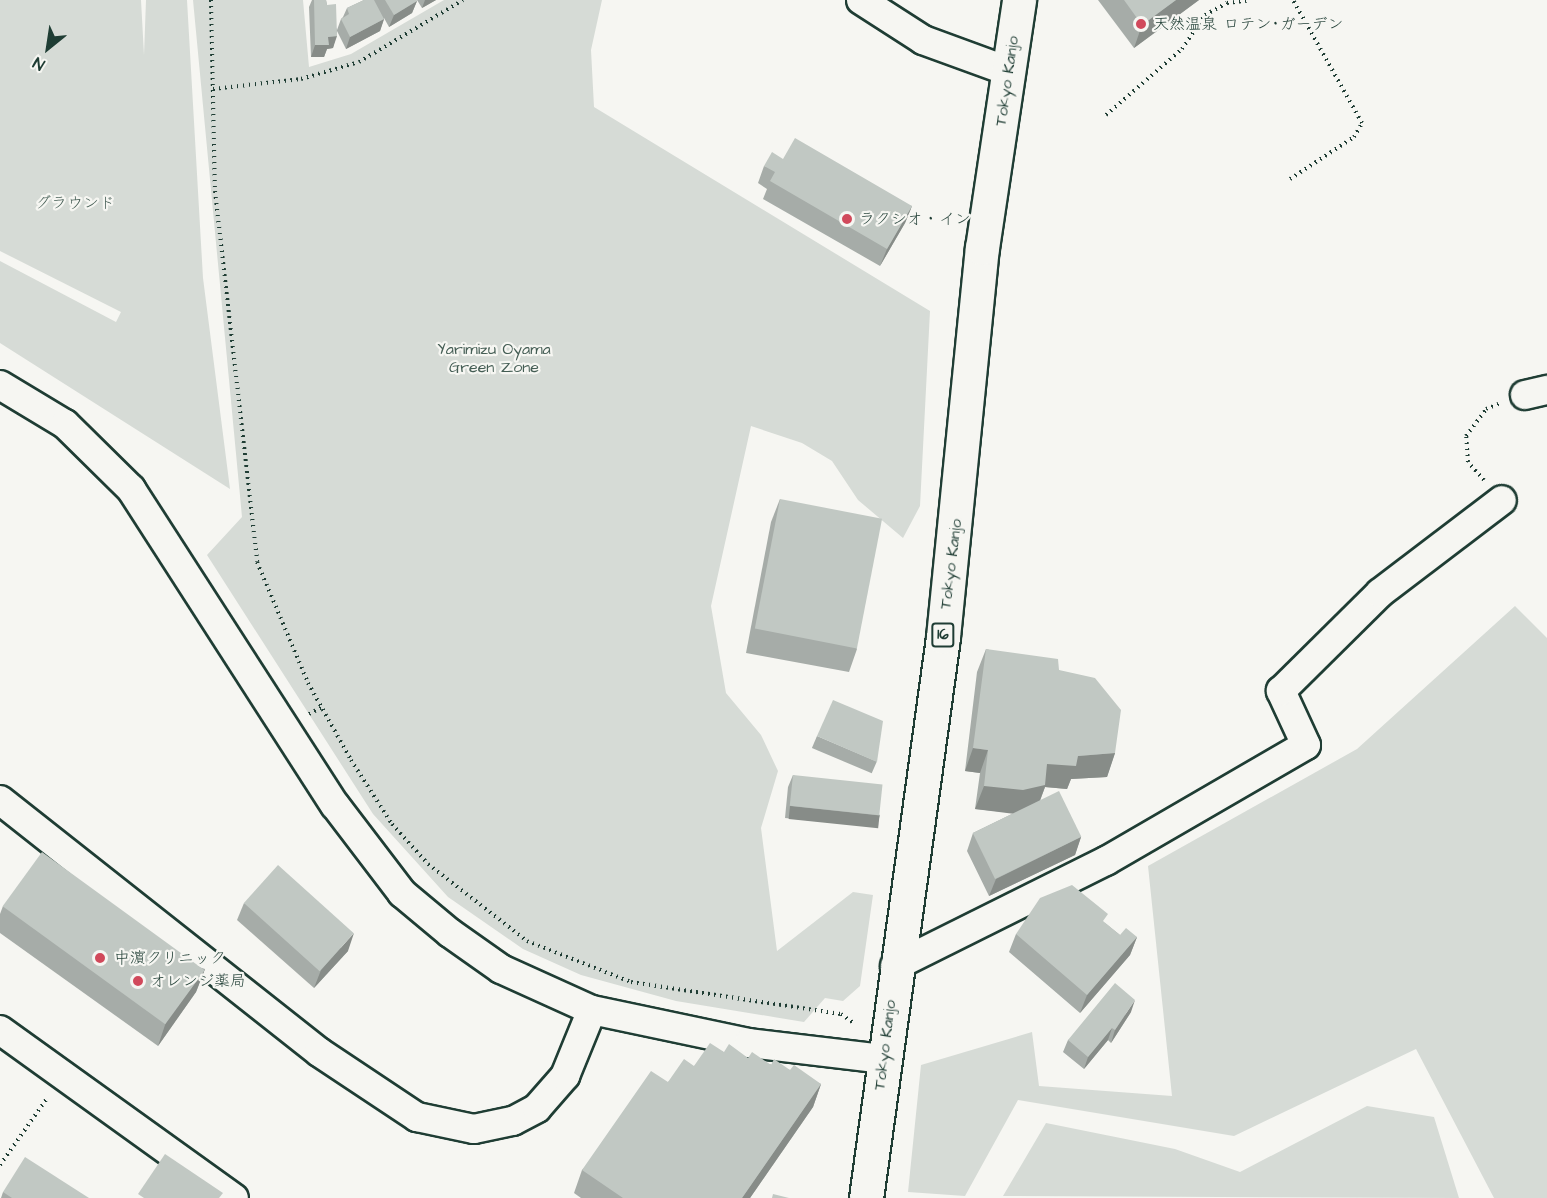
<!DOCTYPE html>
<meta charset="utf-8">
<style>
body{margin:0}
#map{position:relative;width:1547px;height:1198px;overflow:hidden;background:#f6f6f2;font-family:"Architects Daughter","Klee One",sans-serif}
div>[style]{position:absolute}
[style*='--x']{left:calc(var(--x)*1px);top:calc(var(--y)*1px);width:calc(var(--w)*1px);rotate:calc(var(--a)*1deg)}
.green>*{inset:0;background:#d6dbd6}
.path>*{height:4px;margin-top:-2px;transform-origin:0;background:repeating-linear-gradient(90deg,#1f3d34 0 1.5px,transparent 0 6px)}
.roads{filter:drop-shadow(2px 0 #1f3d34) drop-shadow(-2px 0 #1f3d34) drop-shadow(0 2px #1f3d34) drop-shadow(0 -2px #1f3d34)}
.minor>*{height:28px;margin:-14px;padding:0 14px;transform-origin:14px;border-radius:14px;background:#f6f6f2}
.highway>*{height:33px;margin:-16.5px;padding:0 16.5px;transform-origin:16.5px;border-radius:16.5px;background:#f6f6f2}
.wall>*{inset:0;background:#a6aca8;transform-origin:0 0}
.shaded-wall>*{inset:0;background:#878c88;transform-origin:0 0}
.building>*{inset:0;background:#c1c8c3;transform-origin:0 0}
.dots>*{width:16px;height:16px;translate:-50% -50%;box-sizing:border-box;border:3px solid #f6f6f2;border-radius:50%}
span{translate:-50% -50%;white-space:nowrap;text-align:center;line-height:1.15;-webkit-text-stroke:4.5px #f6f6f2;paint-order:stroke}
.shield-label span{padding:2px 4px;background:#f6f6f2;border:2px solid;border-radius:4px;-webkit-text-stroke-width:0}
.shield-label{font-size:15px;color:#1f3d34;font-weight:700}
.poi-label{font-size:16px;color:#1f3d34}
.left{translate:0 -50%;text-align:left}
.street-label{font-size:16px;color:#1f3d34}
.park-label{font-size:16px;color:#445d54}
.north{position:absolute;left:18px;top:18px;width:60px;height:60px;-webkit-text-stroke:4px #f6f6f2;paint-order:stroke;rotate:210deg;font-size:16px;font-weight:700;line-height:24px;text-align:center;color:#1f3d34}
.north::after{content:'';display:block;margin:auto;width:21px;height:27px;background:#1f3d34;clip-path:polygon(50% 0,100% 100%,50% 72%,0 100%)}
</style>
<div id="map">
<div class="green">
<div style="clip-path:polygon(0 0,141px 0,144px 55px,146px 0,187px 0,203px 278px,230px 489px,0 343px,0 261px,116px 322px,121px 312px,0 251px)"></div>
<div style="clip-path:polygon(193px 0,303px 0,309px 67px,351px 54px,444px 0,602px 0,591px 50px,594px 107px,930px 311px,920px 506px,903px 538px,858px 500px,832px 461px,802px 443px,751px 426px,711px 606px,726px 693px,761px 735px,778px 771px,761px 828px,777px 951px,853px 892px,873px 895px,860px 986px,843px 1001px,825px 998px,804px 1022px,676px 1001px,581px 975px,523px 949px,448px 897px,373px 814px,207px 555px,242px 517px)"></div>
<div style="clip-path:polygon(1515px 606px,1547px 638px,1547px 1198px,1494px 1198px,1416px 1049px,1234px 1136px,1018px 1100px,965px 1196px,908px 1192px,921px 1065px,1032px 1032px,1039px 1086px,1172px 1096px,1148px 866px,1357px 749px)"></div>
<div style="clip-path:polygon(1367px 1106px,1434px 1117px,1459px 1198px,1003px 1196px,1046px 1123px,1175px 1149px,1240px 1172px)"></div>
</div>
<div class="path">
<div style="--x:211;--y:0;--w:191;--a:88.8"></div>
<div style="--x:215;--y:191;--w:373;--a:83.5"></div>
<div style="--x:257;--y:562;--w:131;--a:67.1"></div>
<div style="--x:308;--y:683;--w:88;--a:60.8"></div>
<div style="--x:351;--y:760;--w:76;--a:57.4"></div>
<div style="--x:392;--y:824;--w:54;--a:48"></div>
<div style="--x:428;--y:864;--w:125;--a:37.9"></div>
<div style="--x:527;--y:941;--w:112;--a:21.5"></div>
<div style="--x:631;--y:982;--w:212;--a:8.7"></div>
<div style="--x:841;--y:1014;--w:14;--a:36"></div>
<div style="--x:213;--y:89;--w:89;--a:-6.5"></div>
<div style="--x:301;--y:79;--w:60;--a:-16.3"></div>
<div style="--x:359;--y:62;--w:121;--a:-30.8"></div>
<div style="--x:1106;--y:115;--w:101;--a:-41"></div>
<div style="--x:1182;--y:49;--w:41;--a:-55.9"></div>
<div style="--x:1205;--y:15;--w:25;--a:-29"></div>
<div style="--x:1227;--y:3;--w:23;--a:-7"></div>
<div style="--x:1290;--y:179;--w:77;--a:-33.3"></div>
<div style="--x:1354;--y:137;--w:16;--a:-60"></div>
<div style="--x:1362;--y:123;--w:141;--a:-119.3"></div>
<div style="--x:1484;--y:480;--w:24;--a:-132"></div>
<div style="--x:1468;--y:462;--w:26;--a:-94"></div>
<div style="--x:1466;--y:436;--w:34;--a:-53"></div>
<div style="--x:1486;--y:409;--w:16;--a:-22"></div>
<div style="--x:309;--y:714;--w:15;--a:-28"></div>
<div style="--x:0;--y:1165;--w:83;--a:-54.8"></div>
</div>
<div class="roads">
<div class="minor">
<div style="--x:861;--y:0;--w:74;--a:32.8"></div>
<div style="--x:923;--y:40;--w:90;--a:20"></div>
<div style="--x:0;--y:385;--w:76;--a:31"></div>
<div style="--x:65;--y:424;--w:93;--a:44.6"></div>
<div style="--x:131;--y:489;--w:376;--a:57.2"></div>
<div style="--x:335;--y:805;--w:111;--a:52.7"></div>
<div style="--x:402;--y:893;--w:62;--a:39.8"></div>
<div style="--x:450;--y:933;--w:62;--a:35.2"></div>
<div style="--x:501;--y:969;--w:100;--a:24.3"></div>
<div style="--x:592;--y:1010;--w:160;--a:11.9"></div>
<div style="--x:749;--y:1043;--w:135;--a:6.8"></div>
<div style="--x:1525;--y:395;--w:23;--a:-13"></div>
<div style="--x:0;--y:800;--w:407;--a:38.3"></div>
<div style="--x:319;--y:1052;--w:118;--a:33.6"></div>
<div style="--x:417;--y:1117;--w:58;--a:11.9"></div>
<div style="--x:474;--y:1129;--w:40;--a:-12"></div>
<div style="--x:513;--y:1121;--w:27;--a:-28"></div>
<div style="--x:537;--y:1108;--w:43;--a:-48.8"></div>
<div style="--x:565;--y:1076;--w:71;--a:-67.8"></div>
<div style="--x:895;--y:966;--w:236;--a:-26.5"></div>
<div style="--x:1106;--y:861;--w:231;--a:-30.1"></div>
<div style="--x:1306;--y:745;--w:60;--a:-114.8"></div>
<div style="--x:1281;--y:691;--w:139;--a:-44.7"></div>
<div style="--x:1380;--y:593;--w:153;--a:-37.3"></div>
<div style="--x:0;--y:1030;--w:288;--a:35.7"></div>
</div>
<div class="highway">
<div style="--x:866;--y:1198;--w:566;--a:-82.18"></div>
<div style="--x:943;--y:637;--w:391;--a:-84.3"></div>
<div style="--x:982;--y:248;--w:251;--a:-81.5"></div>
</div>
</div>
<div class="wall">
<div style="clip-path:polygon(312px 0,326px 0,327px 5px,337px 30px,341px 19px,343px 17px,347px 8px,364px 0,416px 0,417px 1px,412px 13px,389px 27px,384px 18px,384px 19px,380px 31px,346px 49px,337px 31px,333px 48px,327px 49px,324px 57px,311px 57px,309px 7px)"></div>
<div style="clip-path:polygon(417px 0,436px 0,422px 8px)"></div>
<div style="clip-path:polygon(1098px 0,1199px 0,1134px 48px)"></div>
<div style="clip-path:polygon(764px 166px,912px 206px,905px 223px,880px 266px,763px 199px,767px 189px,758px 183px)"></div>
<div style="clip-path:polygon(780px 499px,857px 649px,849px 672px,746px 653px,771px 522px)"></div>
<div style="clip-path:polygon(986px 649px,1059px 670px,1115px 753px,1107px 777px,1071px 779px,1067px 789px,1045px 787px,1040px 801px,1081px 837px,1075px 855px,989px 896px,967px 851px,973px 833px,1014px 813px,975px 809px,980px 773px,965px 771px,977px 672px)"></div>
<div style="left:817px;top:736px;width:65px;height:13px;rotate:23deg"></div>
<div style="clip-path:polygon(793px 775px,880px 815px,876px 827px,785px 818px,788px 787px)"></div>
<div style="clip-path:polygon(244px 903px,348px 951px,314px 988px,237px 920px)"></div>
<div style="clip-path:polygon(3px 906px,205px 969px,196px 992px,158px 1046px,0 933px,0 914px)"></div>
<div style="clip-path:polygon(1105px 923px,1120px 935px,1137px 937px,1130px 955px,1080px 1013px,1009px 952px,1016px 934px)"></div>
<div style="clip-path:polygon(1131px 1012px,1111px 1043px,1108px 1040px,1084px 1069px,1063px 1052px,1068px 1040px)"></div>
<div style="clip-path:polygon(724px 1052px,748px 1058px,790px 1070px,821px 1084px,813px 1107px,750px 1198px,581px 1198px,574px 1193px,582px 1170px,668px 1082px,694px 1066px)"></div>
<div style="clip-path:polygon(3px 1192px,89px 1198px,1px 1198px)"></div>
</div>
<div class="shaded-wall">
<div style="clip-path:polygon(425px 0,436px 0,422px 8px)"></div>
<div style="clip-path:polygon(1176px 0,1199px 0,1134px 48px,1142px 25px)"></div>
<div style="clip-path:polygon(417px 1px,412px 13px,389px 27px,394px 15px)"></div>
<div style="clip-path:polygon(384px 19px,380px 31px,346px 49px,350px 37px)"></div>
<div style="clip-path:polygon(337px 36px,333px 48px,327px 49px,324px 57px,311px 57px,315px 45px,328px 37px)"></div>
<div style="clip-path:polygon(912px 206px,905px 223px,880px 266px,887px 249px)"></div>
<div style="clip-path:polygon(973px 748px,988px 750px,980px 773px,965px 771px)"></div>
<div style="clip-path:polygon(1115px 753px,1107px 777px,1071px 779px,1067px 789px,1045px 787px,1037px 808px,1015px 814px,975px 809px,984px 786px,1047px 764px,1078px 756px)"></div>
<div style="left:790px;top:806px;width:90px;height:13px;rotate:6deg"></div>
<div style="clip-path:polygon(1081px 837px,1075px 855px,989px 896px,996px 879px)"></div>
<div style="clip-path:polygon(354px 933px,348px 951px,314px 988px,321px 970px)"></div>
<div style="clip-path:polygon(1137px 937px,1130px 955px,1080px 1013px,1087px 995px)"></div>
<div style="clip-path:polygon(205px 969px,196px 992px,158px 1046px,166px 1022px)"></div>
<div style="clip-path:polygon(1135px 1000px,1131px 1012px,1111px 1043px,1115px 1030px)"></div>
<div style="clip-path:polygon(1112px 1028px,1108px 1040px,1084px 1069px,1088px 1057px)"></div>
<div style="clip-path:polygon(821px 1084px,813px 1107px,750px 1198px,742px 1198px)"></div>
</div>
<div class="building">
<div style="clip-path:polygon(314px 0,326px 0,327px 5px,336px 4px,337px 36px,328px 37px,329px 45px,315px 45px)"></div>
<div style="clip-path:polygon(364px 0,374px 0,384px 19px,350px 37px,341px 19px,349px 14px,347px 8px)"></div>
<div style="clip-path:polygon(385px 0,416px 0,417px 1px,394px 15px)"></div>
<div style="clip-path:polygon(1124px 0,1176px 0,1142px 25px)"></div>
<div style="clip-path:polygon(795px 138px,912px 206px,887px 249px,770px 181px,775px 172px,764px 166px,772px 152px,783px 159px)"></div>
<div style="left:780px;top:499px;width:104px;height:132px;rotate:11deg"></div>
<div style="clip-path:polygon(986px 649px,1058px 659px,1059px 670px,1095px 678px,1121px 710px,1115px 753px,1078px 756px,1076px 766px,1047px 764px,1045px 785px,1023px 790px,984px 786px,988px 750px,973px 748px)"></div>
<div style="clip-path:polygon(833px 700px,883px 721px,877px 762px,817px 736px)"></div>
<div style="left:793px;top:775px;width:90px;height:31px;rotate:6deg"></div>
<div style="left:1059px;top:791px;width:51px;height:96px;rotate:64deg"></div>
<div style="left:42px;top:852px;width:201px;height:67px;rotate:36deg"></div>
<div style="left:278px;top:865px;width:102px;height:51px;rotate:42deg"></div>
<div style="clip-path:polygon(1072px 885px,1108px 914px,1103px 921px,1120px 935px,1126px 928px,1137px 937px,1087px 995px,1016px 934px,1040px 898px)"></div>
<div style="clip-path:polygon(1115px 983px,1135px 1000px,1115px 1030px,1112px 1028px,1088px 1057px,1068px 1040px)"></div>
<div style="clip-path:polygon(710px 1043px,724px 1052px,729px 1044px,748px 1058px,752px 1052px,771px 1065px,774px 1059px,790px 1070px,794px 1065px,821px 1084px,742px 1198px,623px 1198px,582px 1170px,651px 1071px,668px 1082px,684px 1059px,694px 1066px)"></div>
<div style="clip-path:polygon(165px 1154px,223px 1193px,219px 1198px,144px 1198px,138px 1194px)"></div>
<div style="clip-path:polygon(25px 1157px,89px 1198px,12px 1198px,3px 1192px)"></div>
<div style="clip-path:polygon(773px 1194px,789px 1198px,772px 1198px)"></div>
</div>
<div class="dots">
<div style="left:1141px;top:24px;background:#d1495b"></div>
<div style="left:847px;top:219px;background:#d1495b"></div>
<div style="left:100px;top:958px;background:#d1495b"></div>
<div style="left:138px;top:981px;background:#d1495b"></div>
</div>
<div class="shield-label">
<span style="left:943px;top:635px">16</span>
</div>
<div class="poi-label">
<span class="left" style="left:1153px;top:24px">天然温泉 ロテン･ガーデン</span>
<span class="left" style="left:859px;top:219px">ラクシオ・イン</span>
<span class="left" style="left:114px;top:958px">中濵クリニック</span>
<span class="left" style="left:150px;top:981px">オレンジ薬局</span>
</div>
<div class="street-label">
<span style="left:1007px;top:81px;rotate:-82deg">Tokyo Kanjo</span>
<span style="left:951px;top:564px;rotate:-83deg">Tokyo Kanjo</span>
<span style="left:885px;top:1045px;rotate:-83deg">Tokyo Kanjo</span>
</div>
<div class="park-label">
<span style="left:75px;top:203px">グラウンド</span>
<span style="left:494px;top:358px">Yarimizu Oyama<br>Green Zone</span>
</div>
<div class="north">N</div>
</div>
